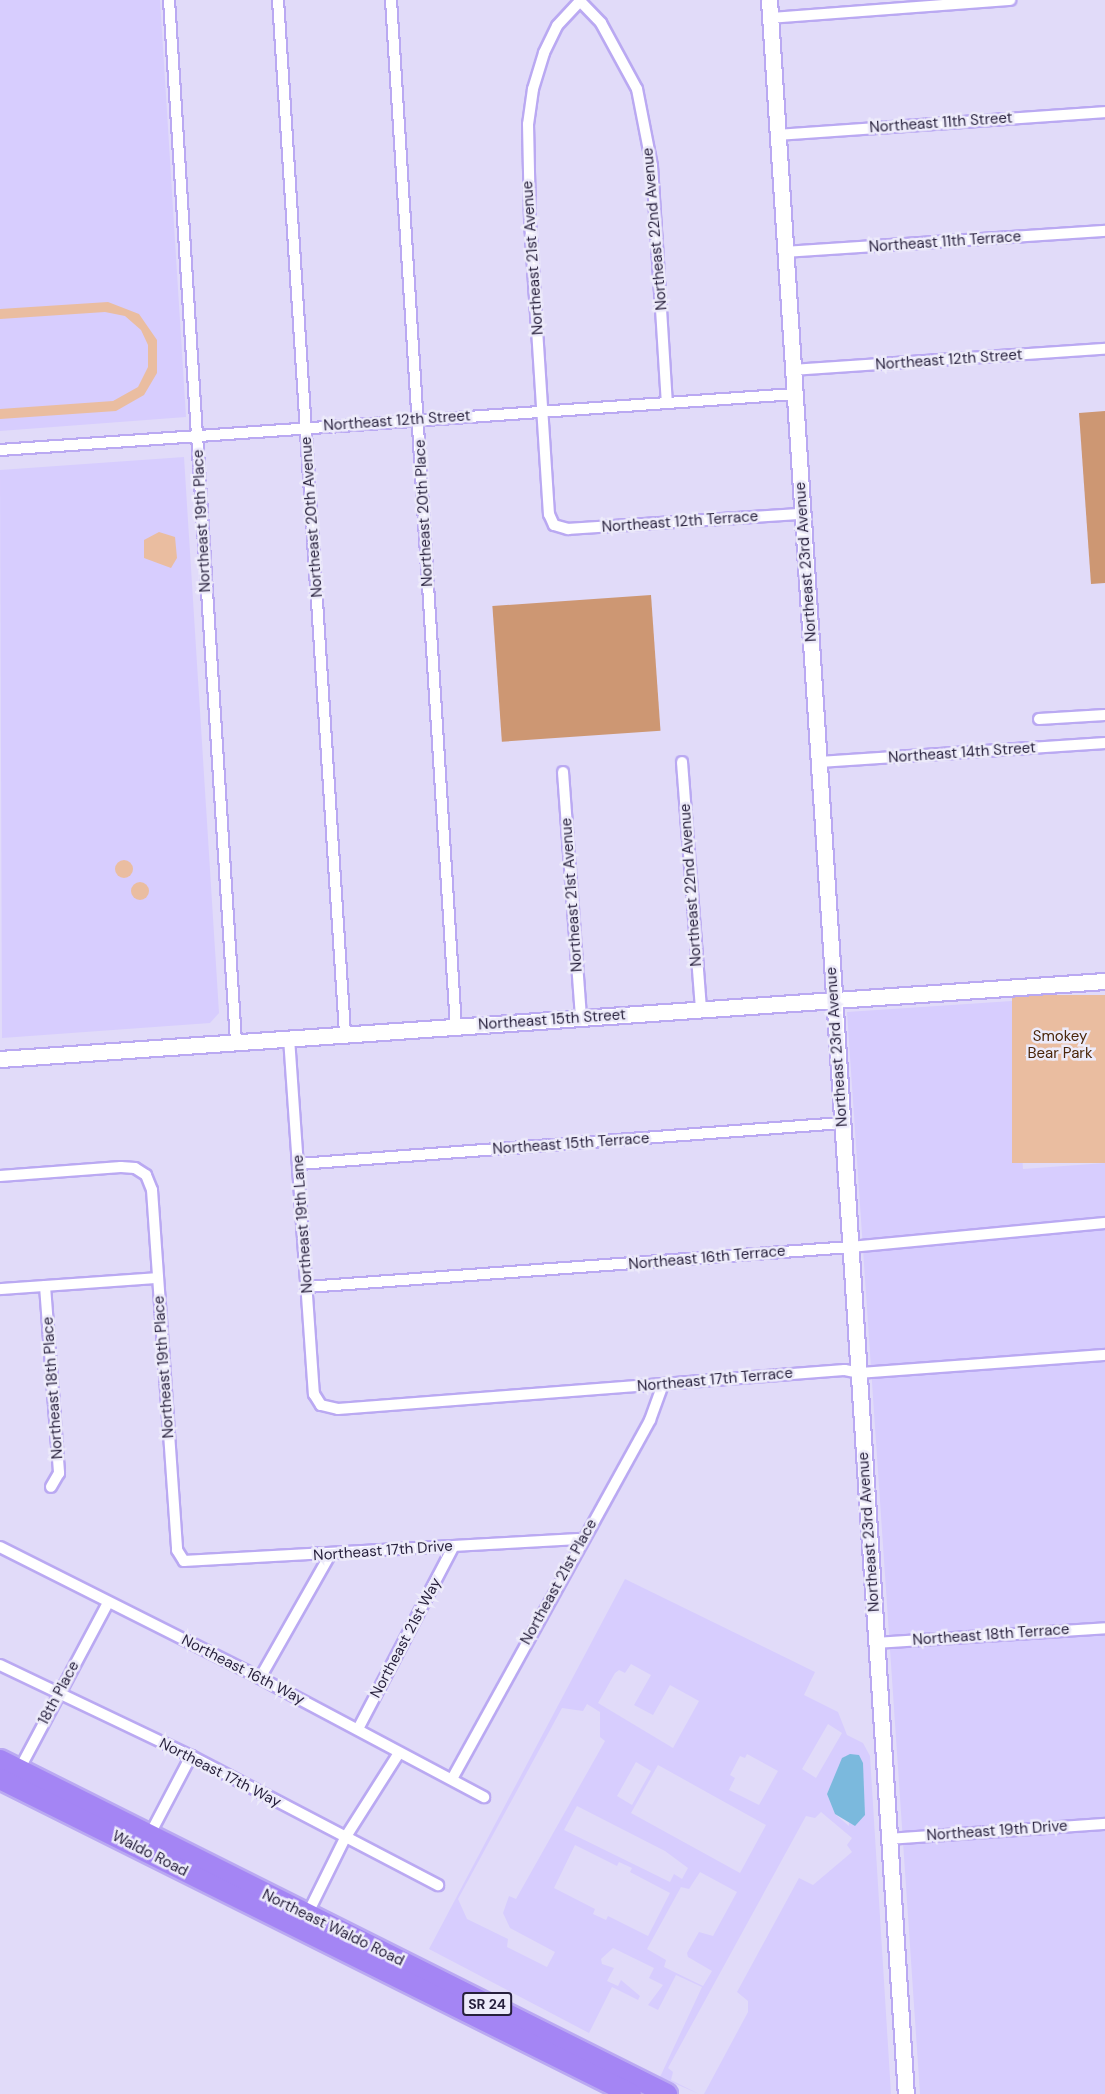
<!DOCTYPE html>
<style>
body{margin:0}
#map{position:relative;width:1105px;height:2094px;overflow:hidden;background:#e1dbf9;font-family:"DM Sans",sans-serif}
div>[style]{position:absolute}
[style*='--x']{left:calc(var(--x)*1px);top:calc(var(--y)*1px);width:calc(var(--w)*1px);rotate:calc(var(--a)*1deg)}
.built>*{inset:0;background:#d7cdfe}
.green>*{inset:0;background:#eabda0;transform-origin:0 0}
.round{border-radius:50%}
.forest>*{inset:0;background:#cd9773;transform-origin:0 0}
.water>*{inset:0;background:#7bb9dd}
.roads{filter:drop-shadow(2px 0 #baa9f2) drop-shadow(-2px 0 #baa9f2) drop-shadow(0 2px #baa9f2) drop-shadow(0 -2px #baa9f2)}
.street>*{height:10px;margin:-5px;padding:0 5px;transform-origin:5px;border-radius:5px;background:#fff}
.secondary>*{height:15px;margin:-7.5px;padding:0 7.5px;transform-origin:7.5px;border-radius:7.5px;background:#fff}
.highway>*{height:20px;margin:-10px;padding:0 10px;transform-origin:10px;border-radius:10px;background:#a485f4}
span{translate:-50% -50%;white-space:nowrap;text-align:center;line-height:1.15;-webkit-text-stroke:5px #edebfa;paint-order:stroke}
.shield-label span{padding:2px 4px;background:#edebfa;border:2px solid;border-radius:4px;-webkit-text-stroke-width:0}
.shield-label{font-size:14px;color:#261f3b;font-weight:700}
.street-label{font-size:15px;color:#261f3b}
.park-label{font-size:15px;color:#492509}
</style>
<div id="map">
<div class="built">
<div style="clip-path:polygon(0 0,160px 0,186px 417px,0 431px)"></div>
<div style="clip-path:polygon(184px 457px,219px 1013px,210px 1023px,2px 1038px,0 470px)"></div>
<div style="clip-path:polygon(1012px 1001px,1023px 1169px,1105px 1163px,1105px 2094px,920px 2094px,847px 1012px)"></div>
<div style="clip-path:polygon(evenodd,625px 1579px,815px 1672px,804px 1695px,838px 1712px,847px 1735px,863px 1743px,870px 1756px,891px 2094px,704px 2094px,748px 2012px,748px 2001px,737px 1992px,799px 1878px,813px 1885px,852px 1852px,847px 1845px,852px 1838px,821px 1812px,815px 1818px,806px 1816px,668px 2068px,673px 2072px,671px 2080px,699px 2094px,660px 2077px,702px 1987px,676px 1975px,658px 2010px,648px 2005px,663px 1985px,649px 1978px,654px 1968px,613px 1948px,601px 1959px,602px 1964px,614px 1968px,607px 1981px,618px 1986px,621px 1980px,640px 1996px,638px 2000px,612px 1987px,589px 2033px,429px 1949px,625px 1579px,631px 1664px,651px 1675px,634px 1705px,653px 1715px,670px 1685px,699px 1701px,673px 1748px,598px 1703px,615px 1673px,619px 1670px,625px 1673px,631px 1664px,625px 1579px,587px 1704px,600px 1712px,600px 1737px,605px 1741px,516px 1899px,509px 1896px,503px 1913px,510px 1928px,555px 1952px,547px 1967px,507px 1947px,508px 1939px,467px 1919px,458px 1899px,562px 1708px,583px 1711px,587px 1704px,625px 1579px,828px 1724px,842px 1733px,816px 1778px,802px 1769px,828px 1724px,625px 1579px,747px 1754px,778px 1771px,759px 1805px,729px 1790px,735px 1778px,730px 1775px,740px 1756px,745px 1758px,747px 1754px,625px 1579px,846px 1755px,849px 1826px,835px 1814px,827px 1794px,846px 1755px,625px 1579px,636px 1762px,651px 1771px,632px 1805px,617px 1796px,636px 1762px,625px 1579px,658px 1765px,766px 1825px,740px 1873px,631px 1813px,658px 1765px,625px 1579px,577px 1806px,665px 1851px,688px 1868px,682px 1879px,674px 1874px,670px 1882px,564px 1830px,577px 1806px,625px 1579px,575px 1845px,617px 1866px,619px 1862px,632px 1868px,630px 1872px,670px 1893px,648px 1936px,608px 1916px,606px 1920px,593px 1914px,595px 1909px,554px 1888px,575px 1845px,625px 1579px,700px 1872px,737px 1892px,713px 1936px,699px 1932px,687px 1953px,688px 1957px,712px 1971px,703px 1986px,664px 1967px,666px 1960px,647px 1949px,681px 1887px,689px 1889px,700px 1872px)"></div>
</div>
<div class="green">
<div style="clip-path:polygon(108px 302px,139px 314px,157px 340px,157px 373px,144px 395px,116px 411px,0 419px,0 409px,113px 401px,138px 387px,148px 367px,148px 345px,141px 330px,125px 316px,105px 312px,0 319px,0 309px)"></div>
<div style="clip-path:polygon(159px 532px,175px 537px,177px 558px,171px 568px,144px 558px,144px 540px)"></div>
<div class="round" style="left:115px;top:860px;width:18px;height:18px"></div>
<div class="round" style="left:131px;top:882px;width:18px;height:18px"></div>
<div style="left:1105px;top:995px;width:168px;height:93px;rotate:90deg"></div>
</div>
<div class="forest">
<div style="clip-path:polygon(1105px 411px,1105px 583px,1091px 584px,1079px 413px)"></div>
<div style="left:651px;top:595px;width:136px;height:159px;rotate:86deg"></div>
</div>
<div class="water">
<div style="clip-path:polygon(850px 1754px,859px 1755px,863px 1763px,865px 1815px,855px 1826px,835px 1814px,827px 1794px,842px 1758px)"></div>
</div>
<div class="roads">
<div class="street">
<div style="--x:169;--y:0;--w:1044;--a:86.32"></div>
<div style="--x:278;--y:0;--w:1035;--a:86.29"></div>
<div style="--x:391;--y:0;--w:1029;--a:86.38"></div>
<div style="--x:579;--y:0;--w:32;--a:46"></div>
<div style="--x:601;--y:23;--w:75;--a:61.4"></div>
<div style="--x:637;--y:89;--w:78;--a:79"></div>
<div style="--x:652;--y:166;--w:237;--a:86.4"></div>
<div style="--x:581;--y:0;--w:35;--a:133"></div>
<div style="--x:557;--y:26;--w:30;--a:116"></div>
<div style="--x:544;--y:53;--w:38;--a:107"></div>
<div style="--x:533;--y:89;--w:35;--a:98"></div>
<div style="--x:528;--y:124;--w:97;--a:88.8"></div>
<div style="--x:530;--y:221;--w:294;--a:86.3"></div>
<div style="--x:549;--y:514;--w:12;--a:66"></div>
<div style="--x:554;--y:525;--w:15;--a:16"></div>
<div style="--x:568;--y:529;--w:234;--a:-3.7"></div>
<div style="--x:770;--y:18;--w:241;--a:-4.3"></div>
<div style="--x:778;--y:135;--w:328;--a:-4"></div>
<div style="--x:785;--y:252;--w:321;--a:-3.8"></div>
<div style="--x:793;--y:370;--w:313;--a:-3.9"></div>
<div style="--x:0;--y:450;--w:797;--a:-4.03"></div>
<div style="--x:1039;--y:719;--w:66;--a:-3.5"></div>
<div style="--x:682;--y:762;--w:247;--a:85.6"></div>
<div style="--x:819;--y:762;--w:287;--a:-3.8"></div>
<div style="--x:563;--y:772;--w:247;--a:85.8"></div>
<div style="--x:289;--y:1038;--w:357;--a:86"></div>
<div style="--x:314;--y:1394;--w:13;--a:58"></div>
<div style="--x:321;--y:1405;--w:17;--a:13"></div>
<div style="--x:338;--y:1409;--w:508;--a:-4.4"></div>
<div style="--x:845;--y:1370;--w:14;--a:12"></div>
<div style="--x:859;--y:1373;--w:247;--a:-4.2"></div>
<div style="--x:299;--y:1164;--w:545;--a:-4.32"></div>
<div style="--x:0;--y:1176;--w:121;--a:-4.3"></div>
<div style="--x:121;--y:1167;--w:14;--a:4"></div>
<div style="--x:135;--y:1168;--w:13;--a:32"></div>
<div style="--x:146;--y:1175;--w:16;--a:68"></div>
<div style="--x:152;--y:1190;--w:361;--a:86"></div>
<div style="--x:177;--y:1550;--w:13;--a:58"></div>
<div style="--x:184;--y:1561;--w:399;--a:-3.2"></div>
<div style="--x:45;--y:1286;--w:188;--a:85.7"></div>
<div style="--x:59;--y:1473;--w:16;--a:120"></div>
<div style="--x:307;--y:1287;--w:544;--a:-4.21"></div>
<div style="--x:850;--y:1247;--w:256;--a:-5.4"></div>
<div style="--x:0;--y:1289;--w:158;--a:-4"></div>
<div style="--x:0;--y:1547;--w:291;--a:26.7"></div>
<div style="--x:260;--y:1678;--w:254;--a:28"></div>
<div style="--x:876;--y:1643;--w:229;--a:-3.7"></div>
<div style="--x:0;--y:1665;--w:212;--a:25.5"></div>
<div style="--x:191;--y:1756;--w:279;--a:27.6"></div>
<div style="--x:260;--y:1678;--w:142;--a:-60.4"></div>
<div style="--x:358;--y:1729;--w:205;--a:-62.4"></div>
<div style="--x:18;--y:1772;--w:191;--a:-62"></div>
<div style="--x:452;--y:1779;--w:410;--a:-61.1"></div>
<div style="--x:650;--y:1420;--w:37;--a:-70"></div>
<div style="--x:148;--y:1838;--w:93;--a:-62.3"></div>
<div style="--x:889;--y:1839;--w:217;--a:-4"></div>
<div style="--x:306;--y:1917;--w:88;--a:-63.7"></div>
<div style="--x:345;--y:1838;--w:101;--a:-57.6"></div>
</div>
<div class="secondary">
<div style="--x:769;--y:0;--w:2098;--a:86.26"></div>
<div style="--x:0;--y:1059;--w:1108;--a:-4.04"></div>
</div>
<div class="highway">
<div style="--x:0;--y:1760;--w:746;--a:26.6"></div>
<div style="--x:0;--y:1779;--w:705;--a:26.53"></div>
</div>
</div>
<div class="shield-label">
<span style="left:487px;top:2004px">SR 24</span>
</div>
<div class="street-label">
<span style="left:941px;top:123px;rotate:-4deg">Northeast 11th Street</span>
<span style="left:655px;top:229px;rotate:-95deg">Northeast 22nd Avenue</span>
<span style="left:945px;top:242px;rotate:-4deg">Northeast 11th Terrace</span>
<span style="left:533px;top:258px;rotate:-94deg">Northeast 21st Avenue</span>
<span style="left:949px;top:360px;rotate:-4deg">Northeast 12th Street</span>
<span style="left:397px;top:421px;rotate:-4deg">Northeast 12th Street</span>
<span style="left:424px;top:513px;rotate:-93deg">Northeast 20th Place</span>
<span style="left:312px;top:517px;rotate:-94deg">Northeast 20th Avenue</span>
<span style="left:202px;top:521px;rotate:-93deg">Northeast 19th Place</span>
<span style="left:680px;top:522px;rotate:-4deg">Northeast 12th Terrace</span>
<span style="left:806px;top:562px;rotate:-94deg">Northeast 23rd Avenue</span>
<span style="left:962px;top:753px;rotate:-4deg">Northeast 14th Street</span>
<span style="left:691px;top:885px;rotate:-94deg">Northeast 22nd Avenue</span>
<span style="left:572px;top:895px;rotate:-94deg">Northeast 21st Avenue</span>
<span style="left:552px;top:1020px;rotate:-4deg">Northeast 15th Street</span>
<span style="left:837px;top:1047px;rotate:-94deg">Northeast 23rd Avenue</span>
<span style="left:571px;top:1144px;rotate:-4deg">Northeast 15th Terrace</span>
<span style="left:303px;top:1224px;rotate:-94deg">Northeast 19th Lane</span>
<span style="left:707px;top:1258px;rotate:-5deg">Northeast 16th Terrace</span>
<span style="left:164px;top:1367px;rotate:-94deg">Northeast 19th Place</span>
<span style="left:715px;top:1380px;rotate:-5deg">Northeast 17th Terrace</span>
<span style="left:53px;top:1388px;rotate:-94deg">Northeast 18th Place</span>
<span style="left:869px;top:1532px;rotate:-94deg">Northeast 23rd Avenue</span>
<span style="left:383px;top:1551px;rotate:-4deg">Northeast 17th Drive</span>
<span style="left:559px;top:1582px;rotate:-61deg">Northeast 21st Place</span>
<span style="left:991px;top:1635px;rotate:-4deg">Northeast 18th Terrace</span>
<span style="left:406px;top:1638px;rotate:-62deg">Northeast 21st Way</span>
<span style="left:243px;top:1670px;rotate:27deg">Northeast 16th Way</span>
<span style="left:59px;top:1693px;rotate:-62deg">18th Place</span>
<span style="left:220px;top:1773px;rotate:27deg">Northeast 17th Way</span>
<span style="left:997px;top:1831px;rotate:-4deg">Northeast 19th Drive</span>
<span style="left:150px;top:1854px;rotate:27deg">Waldo Road</span>
<span style="left:333px;top:1928px;rotate:26deg">Northeast Waldo Road</span>
</div>
<div class="park-label">
<span style="left:1060px;top:1045px">Smokey<br>Bear Park</span>
</div>
</div>
